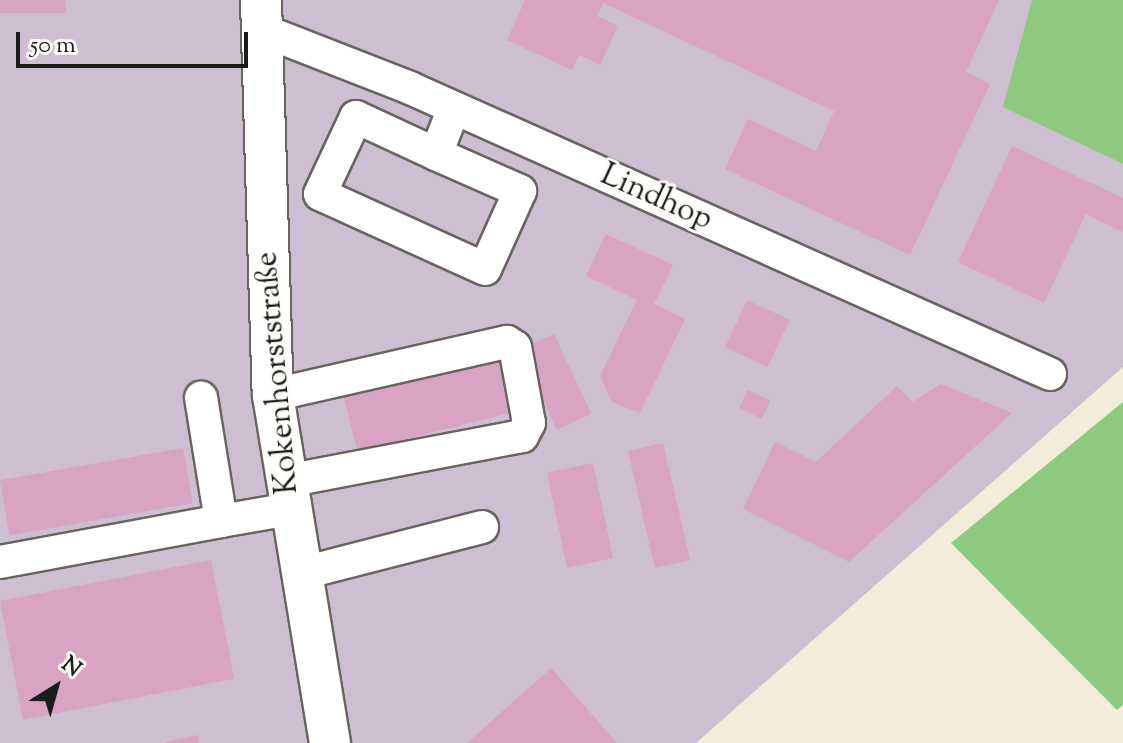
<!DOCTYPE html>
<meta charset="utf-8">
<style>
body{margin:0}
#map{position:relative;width:1123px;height:743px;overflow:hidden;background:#f1edd8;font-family:"Sorts Mill Goudy",serif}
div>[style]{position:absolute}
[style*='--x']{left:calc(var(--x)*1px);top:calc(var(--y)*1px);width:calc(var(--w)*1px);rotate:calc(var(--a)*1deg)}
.industrial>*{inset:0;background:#cebed1}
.green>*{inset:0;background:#8dca7f}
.building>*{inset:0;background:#d9a3c3;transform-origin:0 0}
.roads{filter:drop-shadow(2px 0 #67655e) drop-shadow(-2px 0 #67655e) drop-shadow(0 2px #67655e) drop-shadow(0 -2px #67655e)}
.minor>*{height:32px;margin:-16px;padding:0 16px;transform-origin:16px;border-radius:16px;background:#fff}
.major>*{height:40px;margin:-20px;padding:0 20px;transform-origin:20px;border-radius:20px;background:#fff}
span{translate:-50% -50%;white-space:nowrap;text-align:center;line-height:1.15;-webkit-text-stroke:6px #fdfcf7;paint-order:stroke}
.street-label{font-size:32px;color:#1c1c1c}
.north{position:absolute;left:16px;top:647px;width:80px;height:80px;-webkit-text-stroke:6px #fdfcf7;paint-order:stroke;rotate:37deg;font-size:22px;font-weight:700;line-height:32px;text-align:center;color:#1c1c1c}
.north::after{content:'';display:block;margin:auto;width:28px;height:36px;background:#1c1c1c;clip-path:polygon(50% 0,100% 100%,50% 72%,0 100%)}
.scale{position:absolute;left:16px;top:32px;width:232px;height:36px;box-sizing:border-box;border:4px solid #1c1c1c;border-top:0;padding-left:10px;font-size:24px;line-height:28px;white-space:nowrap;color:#1c1c1c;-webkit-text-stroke:6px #fdfcf7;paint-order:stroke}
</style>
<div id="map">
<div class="industrial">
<div style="clip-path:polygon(0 0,1053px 0,1004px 107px,1123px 164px,1123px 367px,696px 743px,0 743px)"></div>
</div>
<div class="green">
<div style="clip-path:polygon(1032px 0,1123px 0,1123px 164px,1003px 107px)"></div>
<div style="clip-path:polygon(1123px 402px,1123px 705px,1117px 710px,951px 543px)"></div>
</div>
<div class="building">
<div style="left:0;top:0;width:66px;height:13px"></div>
<div style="clip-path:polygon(525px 0,999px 0,966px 72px,990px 84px,910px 255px,725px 169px,748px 119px,816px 151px,834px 111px,603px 3px,597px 16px,618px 26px,600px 65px,579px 55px,572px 70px,507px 40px)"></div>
<div style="clip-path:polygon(1012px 146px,1123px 198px,1123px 232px,1086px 214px,1044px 303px,958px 262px)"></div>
<div style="clip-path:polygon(606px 234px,673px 265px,654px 304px,685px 319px,640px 413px,612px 402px,600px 376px,637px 300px,586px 276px)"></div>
<div style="left:747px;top:300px;width:47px;height:52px;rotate:25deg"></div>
<div style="left:554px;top:334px;width:88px;height:38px;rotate:65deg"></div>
<div style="left:507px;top:353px;width:59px;height:169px;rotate:76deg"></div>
<div style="clip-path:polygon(941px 384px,1012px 413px,849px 562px,743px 509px,775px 442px,816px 462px,897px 386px,912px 402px)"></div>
<div style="left:748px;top:390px;width:25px;height:20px;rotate:26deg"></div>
<div style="left:663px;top:443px;width:120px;height:36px;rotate:77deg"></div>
<div style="left:183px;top:448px;width:56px;height:186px;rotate:80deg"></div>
<div style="left:593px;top:463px;width:97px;height:47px;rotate:78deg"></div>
<div style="left:211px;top:560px;width:121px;height:215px;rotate:79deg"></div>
<div style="clip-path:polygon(551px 668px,617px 743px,467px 743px)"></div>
<div style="clip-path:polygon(198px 735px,199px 743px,166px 743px,165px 742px)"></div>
</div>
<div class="roads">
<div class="minor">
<div style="--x:259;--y:29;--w:162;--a:21.3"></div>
<div style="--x:410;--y:88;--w:701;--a:24.08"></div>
<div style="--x:436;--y:154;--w:92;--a:23.8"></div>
<div style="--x:520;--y:191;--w:85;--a:114.2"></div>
<div style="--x:485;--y:269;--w:181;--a:-155.6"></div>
<div style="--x:320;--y:194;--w:85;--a:-64.9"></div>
<div style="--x:356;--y:117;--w:88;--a:24.8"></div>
<div style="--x:436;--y:154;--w:49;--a:-68.6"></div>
<div style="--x:273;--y:395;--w:240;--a:-12.8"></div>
<div style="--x:507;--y:342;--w:9;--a:32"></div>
<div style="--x:515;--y:347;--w:77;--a:79.6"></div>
<div style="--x:529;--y:423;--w:15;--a:118"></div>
<div style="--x:522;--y:436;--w:240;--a:169.2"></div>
<div style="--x:221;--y:521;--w:70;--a:-9.9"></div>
<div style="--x:0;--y:562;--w:225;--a:-10.5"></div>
<div style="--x:221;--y:521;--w:125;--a:-99.2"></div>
<div style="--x:299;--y:574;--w:189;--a:-14.4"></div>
</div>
<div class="major">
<div style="--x:261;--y:0;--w:395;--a:88.3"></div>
<div style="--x:273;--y:395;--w:353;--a:80.7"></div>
</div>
</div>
<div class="street-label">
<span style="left:656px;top:198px;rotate:24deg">Lindhop</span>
<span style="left:278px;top:373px;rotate:-95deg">Kokenhorststraße</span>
</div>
<div class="north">N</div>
<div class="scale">50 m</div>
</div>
